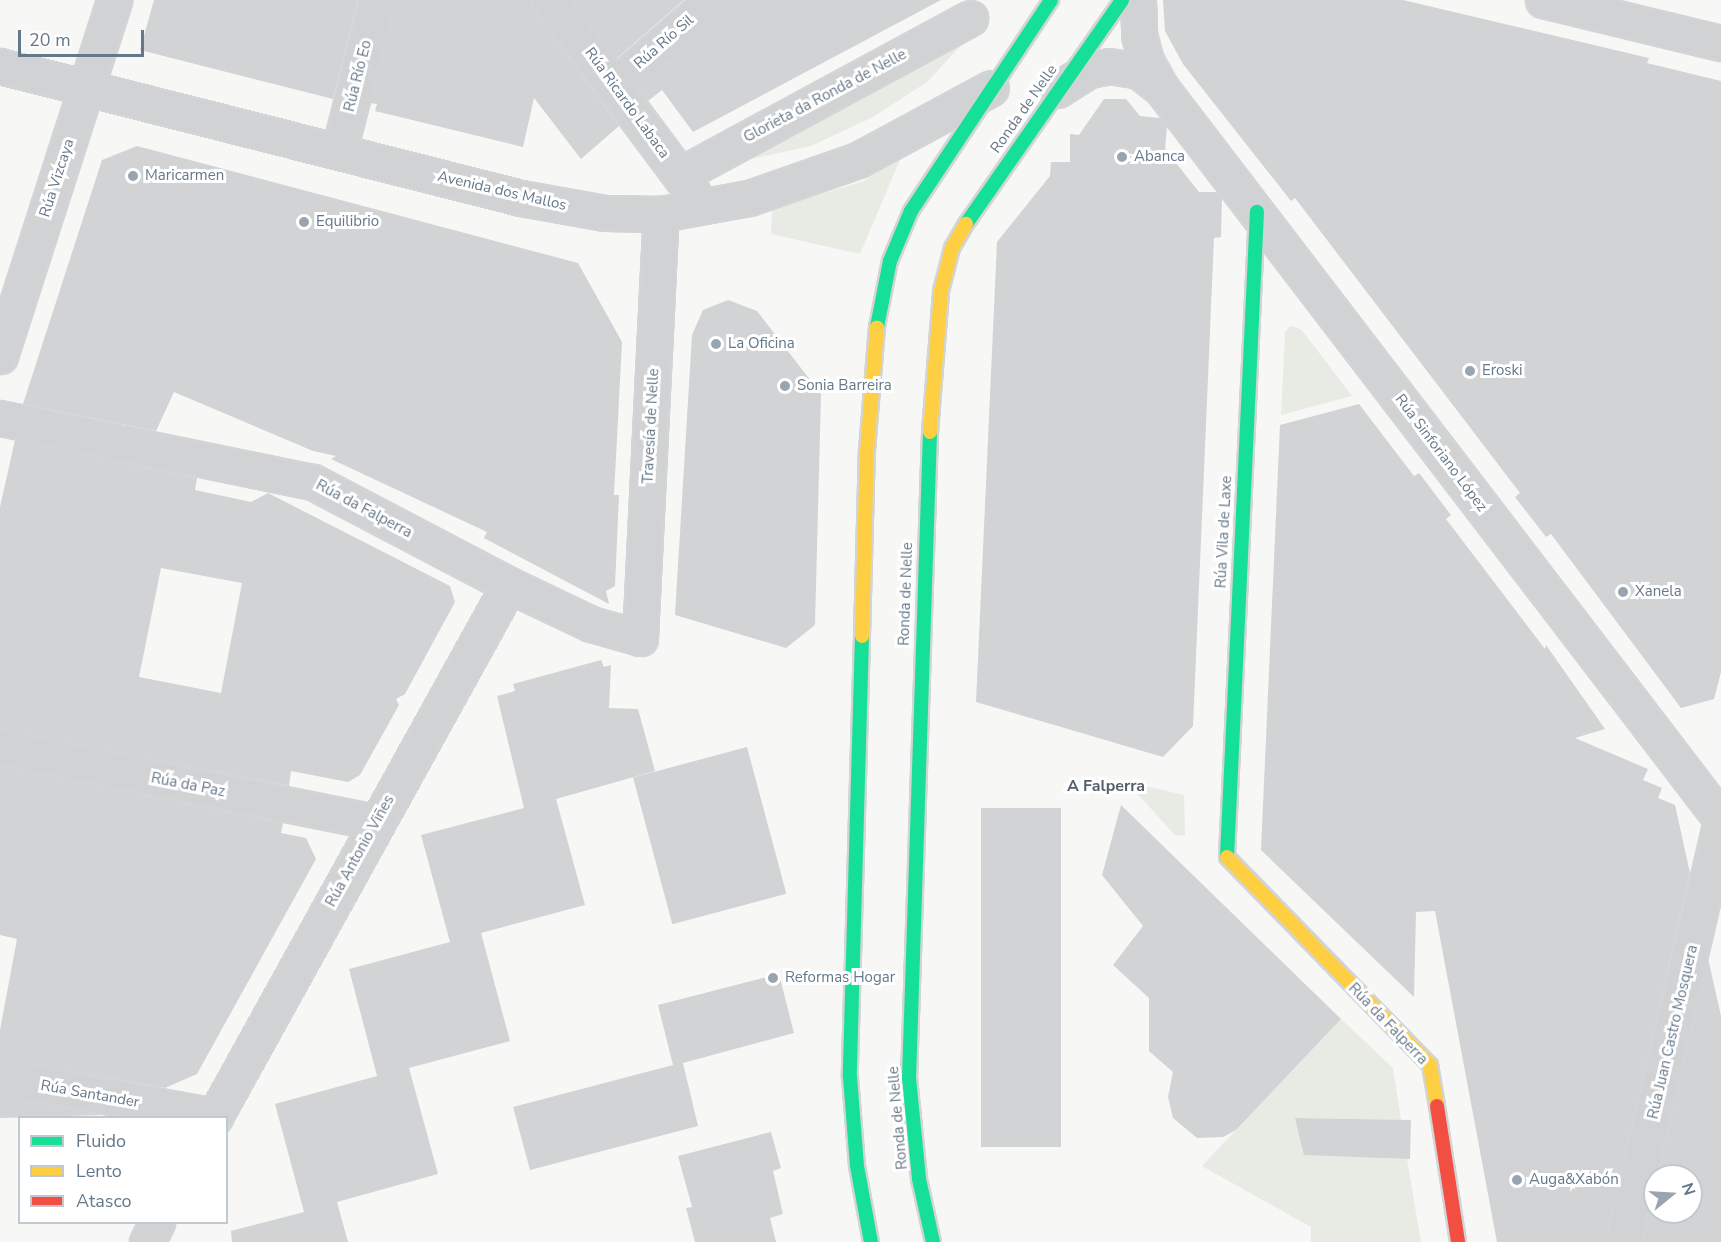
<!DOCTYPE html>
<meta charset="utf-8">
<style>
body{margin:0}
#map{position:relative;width:1721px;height:1242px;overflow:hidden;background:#f7f7f6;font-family:"Nunito Sans",sans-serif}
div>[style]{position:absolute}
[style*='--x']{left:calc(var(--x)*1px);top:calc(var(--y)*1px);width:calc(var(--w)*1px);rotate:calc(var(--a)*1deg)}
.green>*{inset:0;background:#e7ebe4}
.building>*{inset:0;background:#d2d3d4;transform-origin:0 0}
.roads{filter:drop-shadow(2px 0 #d2d4d6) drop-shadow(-2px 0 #d2d4d6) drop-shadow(0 2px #d2d4d6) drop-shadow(0 -2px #d2d4d6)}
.street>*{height:33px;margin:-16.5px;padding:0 16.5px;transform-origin:16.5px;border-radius:16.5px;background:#d1d2d3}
.fast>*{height:14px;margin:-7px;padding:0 7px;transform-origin:7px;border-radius:7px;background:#16e098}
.slow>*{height:14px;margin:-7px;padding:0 7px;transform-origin:7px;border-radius:7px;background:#ffcf43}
.jam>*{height:14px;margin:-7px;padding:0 7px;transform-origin:7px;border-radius:7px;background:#f24e42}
.dots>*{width:16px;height:16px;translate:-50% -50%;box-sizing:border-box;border:3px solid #fff;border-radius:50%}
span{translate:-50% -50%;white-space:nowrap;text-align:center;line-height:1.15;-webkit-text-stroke:6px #fff;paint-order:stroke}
.street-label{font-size:15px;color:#657889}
.poi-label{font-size:15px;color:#657889}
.left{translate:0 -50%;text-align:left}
.neighbourhood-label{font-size:16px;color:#54616d;font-weight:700}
.legend{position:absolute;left:18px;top:1116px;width:210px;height:108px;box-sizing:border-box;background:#fff;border:2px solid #c1c9d0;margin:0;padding:8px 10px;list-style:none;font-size:18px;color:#657889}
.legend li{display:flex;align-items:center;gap:12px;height:30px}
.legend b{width:30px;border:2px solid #c1c9d0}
.north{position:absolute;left:1643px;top:1164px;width:60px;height:60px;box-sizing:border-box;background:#fff;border:2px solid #c1c9d0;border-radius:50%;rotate:72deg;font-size:16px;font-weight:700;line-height:24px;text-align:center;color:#657889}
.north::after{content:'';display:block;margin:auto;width:21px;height:27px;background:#98a4af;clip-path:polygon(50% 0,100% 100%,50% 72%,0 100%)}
.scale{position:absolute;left:18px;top:30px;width:126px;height:27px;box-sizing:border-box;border:3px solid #657889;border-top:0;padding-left:8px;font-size:18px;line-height:21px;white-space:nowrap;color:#657889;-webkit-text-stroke:4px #fff;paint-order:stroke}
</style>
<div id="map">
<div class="green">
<div style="clip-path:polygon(982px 23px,927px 82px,873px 117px,811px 146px,750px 159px)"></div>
<div style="clip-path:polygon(902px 155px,860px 254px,771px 234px,772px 209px,864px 181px)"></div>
<div style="clip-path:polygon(1290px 326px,1301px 329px,1352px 396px,1281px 415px,1285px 332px)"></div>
<div style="clip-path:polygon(1136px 784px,1184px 795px,1185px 836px,1175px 835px,1134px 790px)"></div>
<div style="clip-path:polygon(1341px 1019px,1393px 1068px,1401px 1120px,1295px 1118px,1298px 1127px,1372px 1157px,1407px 1159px,1421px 1242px,1311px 1242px,1311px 1227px,1202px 1166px)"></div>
</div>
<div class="building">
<div style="clip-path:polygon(154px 0,358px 0,333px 99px,140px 50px)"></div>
<div style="clip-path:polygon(395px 0,531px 0,534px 11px,619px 126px,581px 159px,534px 98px,523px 147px,375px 111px,377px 104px,370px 103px)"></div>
<div style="clip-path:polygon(572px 0,684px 0,616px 59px)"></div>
<div style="clip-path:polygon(731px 0,941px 0,693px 132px,662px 90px,648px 101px,639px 89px,725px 14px)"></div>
<div style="clip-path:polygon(1163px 0,1403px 0,1649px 58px,1647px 63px,1721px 81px,1721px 672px,1714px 699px,1681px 708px,1551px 534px,1546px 537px,1515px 497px,1520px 493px,1295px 198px,1291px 201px,1183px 64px,1165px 31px)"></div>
<div style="clip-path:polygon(1104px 99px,1126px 99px,1140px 116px,1160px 118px,1167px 126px,1165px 149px,1199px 192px,1217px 192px,1222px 198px,1221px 237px,1214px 238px,1193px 726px,1163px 757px,976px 702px,997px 242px,1050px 176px,1051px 162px,1070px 162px,1070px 134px,1079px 135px)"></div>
<div style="clip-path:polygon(137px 146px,578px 263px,622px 342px,614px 495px,619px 495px,615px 586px,606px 591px,609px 604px,484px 538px,487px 532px,331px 459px,336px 456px,313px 451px,174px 392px,156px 431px,23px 404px,102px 160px)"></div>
<div style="clip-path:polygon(728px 300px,757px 311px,821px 394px,815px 625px,786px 648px,675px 615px,692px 335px,703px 310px)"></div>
<div style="clip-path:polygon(1359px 404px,1414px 476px,1419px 473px,1451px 515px,1446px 519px,1545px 649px,1546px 645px,1605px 729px,1575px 738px,1648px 769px,1643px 780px,1662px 788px,1658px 798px,1675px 805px,1690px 873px,1605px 1242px,1497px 1242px,1435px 911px,1416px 912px,1414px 997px,1261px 850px,1280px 425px)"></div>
<div style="clip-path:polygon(evenodd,15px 440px,197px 478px,195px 490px,251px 502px,268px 493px,450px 586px,455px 602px,405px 694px,396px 699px,399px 705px,360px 775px,348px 782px,291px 771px,289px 786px,0 729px,0 507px,15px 440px,161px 568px,242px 583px,221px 693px,139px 677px,161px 568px)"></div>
<div style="clip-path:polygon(601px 660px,604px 667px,611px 665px,609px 708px,638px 709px,655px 771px,556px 799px,585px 905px,481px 933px,510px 1041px,409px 1068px,438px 1174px,337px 1202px,348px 1242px,232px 1242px,231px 1231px,304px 1212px,275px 1104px,377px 1076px,349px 969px,450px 942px,421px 835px,524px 808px,497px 696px,515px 691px,513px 684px)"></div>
<div style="left:747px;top:747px;width:152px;height:118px;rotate:75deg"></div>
<div style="clip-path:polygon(0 766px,283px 823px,281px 833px,306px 838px,316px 859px,197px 1074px,165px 1088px,0 1059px,0 1030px,17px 939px,0 935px)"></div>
<div style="clip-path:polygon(1121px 805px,1341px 1019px,1236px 1130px,1223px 1137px,1197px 1138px,1173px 1118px,1168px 1097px,1173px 1072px,1149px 1051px,1149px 998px,1113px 965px,1143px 926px,1102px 875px)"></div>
<div style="left:981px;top:808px;width:80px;height:339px"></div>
<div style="clip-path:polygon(1708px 958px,1721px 1016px,1721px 1242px,1642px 1242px,1655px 1187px,1655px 1212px,1691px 1212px,1691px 1176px,1658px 1176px)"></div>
<div style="clip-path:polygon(779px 974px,794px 1033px,683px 1063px,698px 1126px,530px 1170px,513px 1107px,673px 1065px,658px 1005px)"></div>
<div style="clip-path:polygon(0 1096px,103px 1115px,0 1118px)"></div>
<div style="clip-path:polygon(1295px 1118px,1411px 1120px,1410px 1159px,1304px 1155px)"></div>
<div style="clip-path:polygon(771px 1132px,781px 1168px,773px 1171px,783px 1214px,770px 1218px,776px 1242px,695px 1242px,686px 1208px,692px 1207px,678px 1156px)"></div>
</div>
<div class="roads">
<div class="street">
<div style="--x:549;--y:0;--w:241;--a:53.3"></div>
<div style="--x:1138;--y:0;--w:35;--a:88"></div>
<div style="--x:1139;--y:35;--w:27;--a:75"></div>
<div style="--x:1146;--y:61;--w:31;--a:61"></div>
<div style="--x:1161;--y:88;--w:921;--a:52.55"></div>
<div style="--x:1543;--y:0;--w:183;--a:13.6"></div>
<div style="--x:0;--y:66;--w:537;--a:14.22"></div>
<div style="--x:521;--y:198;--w:85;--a:10.1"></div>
<div style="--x:605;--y:213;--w:56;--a:1"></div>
<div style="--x:661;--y:214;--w:89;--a:-10.3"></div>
<div style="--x:749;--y:198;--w:115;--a:-19.2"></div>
<div style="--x:858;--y:160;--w:151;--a:-28.4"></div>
<div style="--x:615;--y:85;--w:130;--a:-40.9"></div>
<div style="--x:1057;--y:90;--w:38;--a:-32"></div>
<div style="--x:1089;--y:70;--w:20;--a:-11"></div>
<div style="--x:1109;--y:66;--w:30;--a:9"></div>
<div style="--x:1139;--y:71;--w:28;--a:38"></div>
<div style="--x:339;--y:151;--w:156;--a:-75.9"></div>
<div style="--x:680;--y:175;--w:330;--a:-28.4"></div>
<div style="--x:0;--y:356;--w:374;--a:-72.2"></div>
<div style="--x:0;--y:418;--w:319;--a:11.6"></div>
<div style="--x:313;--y:482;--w:221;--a:27.7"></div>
<div style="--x:509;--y:585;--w:91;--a:25.4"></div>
<div style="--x:591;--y:624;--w:51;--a:15.9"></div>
<div style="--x:640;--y:638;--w:425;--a:-87.2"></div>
<div style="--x:0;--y:747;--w:382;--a:11.3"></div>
<div style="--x:0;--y:1077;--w:219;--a:10.3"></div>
<div style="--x:214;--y:1118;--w:609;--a:-61.04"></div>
<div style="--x:147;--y:1242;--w:22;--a:-63"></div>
<div style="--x:1623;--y:1242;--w:432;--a:-76.9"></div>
</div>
<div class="fast">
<div style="--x:966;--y:224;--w:273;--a:-55.1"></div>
<div style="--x:877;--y:327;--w:67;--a:-78.9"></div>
<div style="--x:890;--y:261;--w:54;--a:-67.2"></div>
<div style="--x:911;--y:211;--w:253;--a:-56.4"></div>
<div style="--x:930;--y:432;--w:646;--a:91.86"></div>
<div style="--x:909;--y:1078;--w:101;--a:84.3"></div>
<div style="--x:919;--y:1179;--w:65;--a:77.5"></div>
<div style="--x:862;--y:636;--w:441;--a:91.6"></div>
<div style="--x:850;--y:1077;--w:89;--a:85.5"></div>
<div style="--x:857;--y:1166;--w:77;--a:79.6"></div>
<div style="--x:1227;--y:857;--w:646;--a:-87.34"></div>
</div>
<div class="slow">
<div style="--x:930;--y:432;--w:141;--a:-85.5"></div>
<div style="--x:941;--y:291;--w:44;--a:-75.7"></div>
<div style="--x:952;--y:248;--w:28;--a:-60"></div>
<div style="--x:862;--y:636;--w:185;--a:-88.5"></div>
<div style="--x:867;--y:451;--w:124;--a:-85.4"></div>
<div style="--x:1227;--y:857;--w:291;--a:45.7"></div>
<div style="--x:1430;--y:1065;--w:42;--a:80.3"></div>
</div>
<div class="jam">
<div style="--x:1437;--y:1106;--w:138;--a:81.2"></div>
</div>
</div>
<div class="dots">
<div style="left:1122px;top:157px;background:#98a4af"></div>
<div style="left:133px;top:176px;background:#98a4af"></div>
<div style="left:304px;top:222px;background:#98a4af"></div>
<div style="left:716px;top:344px;background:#98a4af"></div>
<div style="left:1470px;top:371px;background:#98a4af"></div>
<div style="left:785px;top:386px;background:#98a4af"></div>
<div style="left:1623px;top:592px;background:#98a4af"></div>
<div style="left:773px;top:978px;background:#98a4af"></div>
<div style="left:1517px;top:1180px;background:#98a4af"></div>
</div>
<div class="street-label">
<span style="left:664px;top:42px;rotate:-41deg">Rúa Río Sil</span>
<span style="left:358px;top:76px;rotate:-76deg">Rúa Río Eo</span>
<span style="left:825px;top:96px;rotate:-28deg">Glorieta da Ronda de Nelle</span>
<span style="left:627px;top:103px;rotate:54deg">Rúa Ricardo Labaca</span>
<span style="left:1024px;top:109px;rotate:-55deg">Ronda de Nelle</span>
<span style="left:57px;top:178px;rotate:-72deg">Rúa Vizcaya</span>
<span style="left:502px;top:191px;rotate:13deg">Avenida dos Mallos</span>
<span style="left:651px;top:426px;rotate:-87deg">Travesía de Nelle</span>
<span style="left:1441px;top:453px;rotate:53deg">Rúa Sinforiano López</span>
<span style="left:364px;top:509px;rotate:28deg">Rúa da Falperra</span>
<span style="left:1224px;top:532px;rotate:-87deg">Rúa Vila de Laxe</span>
<span style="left:906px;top:594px;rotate:-88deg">Ronda de Nelle</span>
<span style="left:188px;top:785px;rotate:11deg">Rúa da Paz</span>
<span style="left:360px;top:851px;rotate:-61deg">Rúa Antonio Viñes</span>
<span style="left:1388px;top:1024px;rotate:46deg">Rúa da Falperra</span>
<span style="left:1673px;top:1032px;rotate:-77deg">Rúa Juan Castro Mosquera</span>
<span style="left:90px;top:1094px;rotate:10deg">Rúa Santander</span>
<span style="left:898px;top:1118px;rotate:-95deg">Ronda de Nelle</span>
</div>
<div class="poi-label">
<span class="left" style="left:1134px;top:157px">Abanca</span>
<span class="left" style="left:145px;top:176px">Maricarmen</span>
<span class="left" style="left:316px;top:222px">Equilibrio</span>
<span class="left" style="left:728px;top:344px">La Oficina</span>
<span class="left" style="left:1482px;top:371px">Eroski</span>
<span class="left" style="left:797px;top:386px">Sonia Barreira</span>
<span class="left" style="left:1635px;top:592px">Xanela</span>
<span class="left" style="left:785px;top:978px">Reformas Hogar</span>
<span class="left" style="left:1529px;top:1180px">Auga&amp;Xabón</span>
</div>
<div class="neighbourhood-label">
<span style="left:1106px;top:786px">A Falperra</span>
</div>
<ul class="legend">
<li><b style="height:8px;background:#16e098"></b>Fluido</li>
<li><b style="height:8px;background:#ffcf43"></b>Lento</li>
<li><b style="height:8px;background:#f24e42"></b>Atasco</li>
</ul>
<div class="north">N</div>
<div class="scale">20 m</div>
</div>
